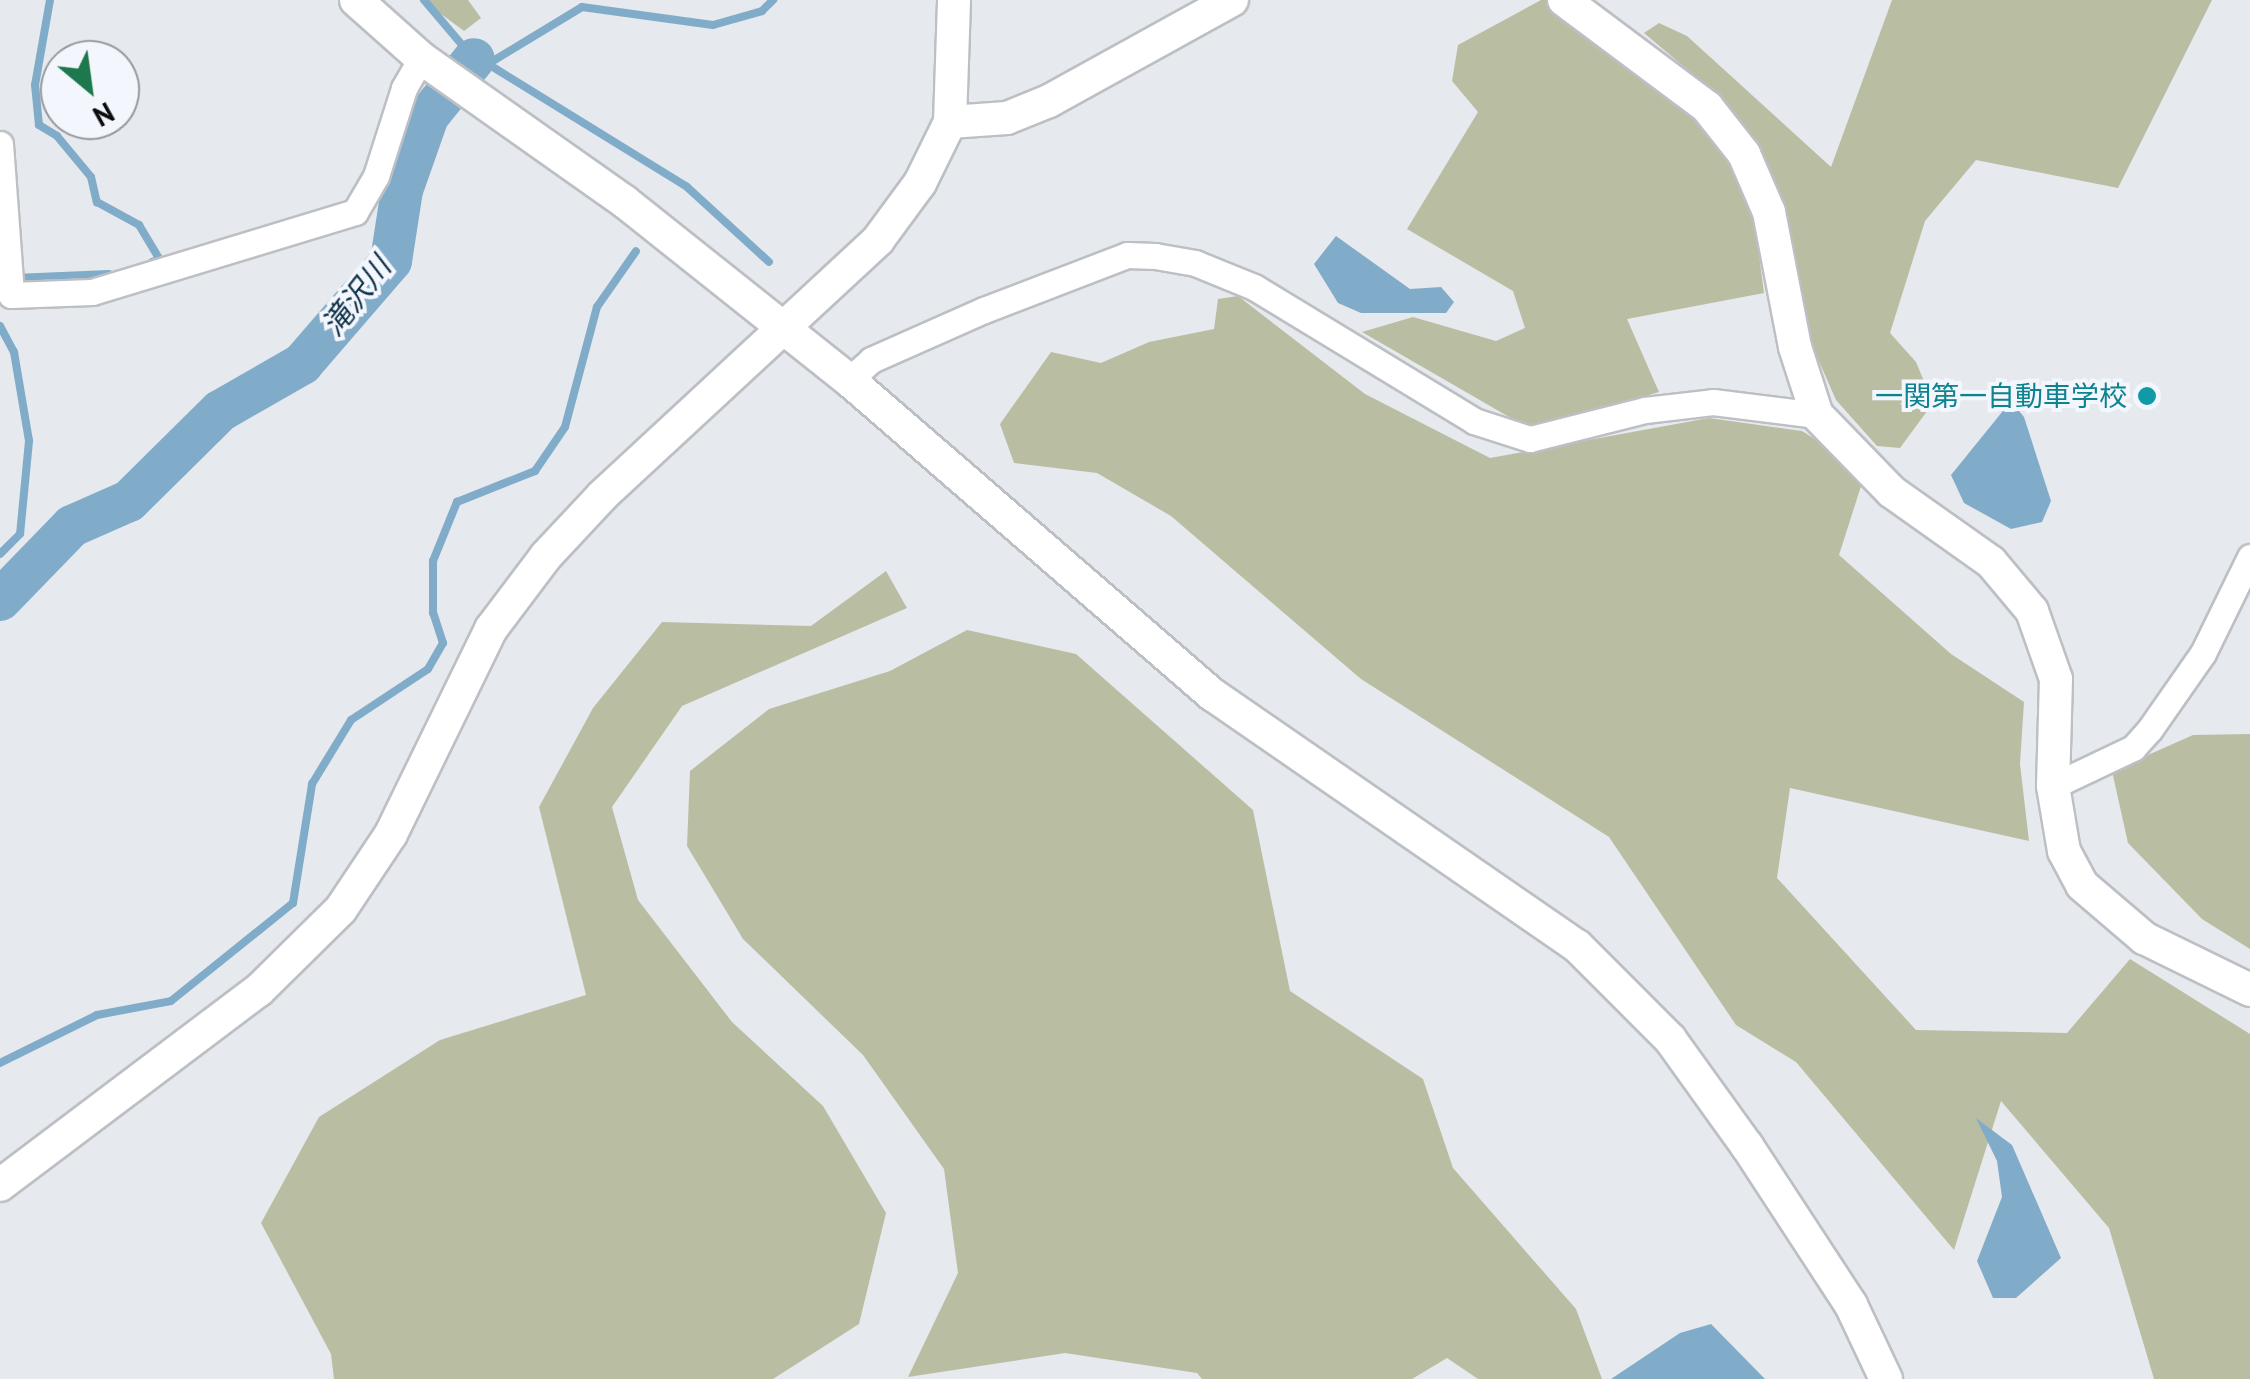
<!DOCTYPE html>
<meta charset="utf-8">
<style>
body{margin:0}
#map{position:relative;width:2250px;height:1379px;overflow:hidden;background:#e6e9ee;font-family:"PT Sans","Noto Sans JP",sans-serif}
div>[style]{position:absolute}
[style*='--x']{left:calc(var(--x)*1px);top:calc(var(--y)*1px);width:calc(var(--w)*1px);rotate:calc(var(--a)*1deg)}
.green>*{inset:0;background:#b9bea3}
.water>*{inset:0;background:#81acc9}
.stream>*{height:8px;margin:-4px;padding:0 4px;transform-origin:4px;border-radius:4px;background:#81acc9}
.river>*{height:42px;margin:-21px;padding:0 21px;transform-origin:21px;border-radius:21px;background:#81acc9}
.roads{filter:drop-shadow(2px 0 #bcbfc4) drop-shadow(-2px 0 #bcbfc4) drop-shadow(0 2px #bcbfc4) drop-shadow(0 -2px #bcbfc4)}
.minor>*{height:25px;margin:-12.5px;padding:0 12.5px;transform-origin:12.5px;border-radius:12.5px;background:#fff}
.tertiary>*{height:32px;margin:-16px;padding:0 16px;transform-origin:16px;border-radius:16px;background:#fff}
.dots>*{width:28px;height:28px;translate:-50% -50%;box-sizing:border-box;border:5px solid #f3f6fc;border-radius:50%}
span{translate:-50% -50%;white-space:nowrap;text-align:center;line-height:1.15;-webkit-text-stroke:8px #f3f6fc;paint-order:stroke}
.culture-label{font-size:28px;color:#0d838f}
.right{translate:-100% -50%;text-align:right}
.water-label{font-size:30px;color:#0e3147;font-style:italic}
.north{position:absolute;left:40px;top:40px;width:100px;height:100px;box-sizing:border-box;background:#f3f6fc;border:2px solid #96989d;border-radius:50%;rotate:151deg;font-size:28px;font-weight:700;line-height:40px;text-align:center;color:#0b0c0e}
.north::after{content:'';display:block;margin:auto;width:35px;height:45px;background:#1e784d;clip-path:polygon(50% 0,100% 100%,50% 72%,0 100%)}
</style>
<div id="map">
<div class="green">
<div style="clip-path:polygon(422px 0,468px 0,481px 18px,464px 31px)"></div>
<div style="clip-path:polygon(1541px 0,1551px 0,1646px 75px,1733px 154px,1755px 224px,1764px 293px,1627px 319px,1659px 392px,1561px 422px,1523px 425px,1362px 332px,1413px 317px,1496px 341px,1525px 328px,1513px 291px,1407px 229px,1478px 112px,1452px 81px,1458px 45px)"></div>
<div style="clip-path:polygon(1892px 0,2212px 0,2118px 188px,1976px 160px,1925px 221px,1890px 333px,1916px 362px,1933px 403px,1900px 448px,1877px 446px,1836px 400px,1811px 343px,1790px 248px,1741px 123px,1708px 87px,1644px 33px,1659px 23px,1687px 36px,1831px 167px)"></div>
<div style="clip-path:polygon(1238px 296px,1365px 394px,1490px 458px,1709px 418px,1802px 431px,1844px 457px,1862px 483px,1839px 555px,1951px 654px,2024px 702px,2020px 764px,2029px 841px,1790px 788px,1777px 878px,1916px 1030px,2067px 1033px,2130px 959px,2250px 1034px,2250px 1379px,2154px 1379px,2109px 1228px,2001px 1101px,1954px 1250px,1796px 1062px,1736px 1025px,1609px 837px,1361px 679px,1171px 516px,1097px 473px,1014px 463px,1000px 424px,1051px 352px,1101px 363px,1149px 342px,1214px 329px,1218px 299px)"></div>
<div style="clip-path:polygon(886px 571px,907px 608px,682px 706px,612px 807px,638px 900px,732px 1022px,823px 1106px,886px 1213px,859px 1324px,773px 1379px,334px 1379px,331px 1354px,261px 1223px,319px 1117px,440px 1040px,586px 995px,539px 807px,593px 708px,662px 622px,811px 626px)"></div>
<div style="clip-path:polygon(967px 630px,1076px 654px,1253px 810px,1290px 991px,1423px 1079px,1453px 1168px,1576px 1309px,1602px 1379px,1478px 1379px,1447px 1358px,1412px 1379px,1202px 1379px,1197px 1373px,1065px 1353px,908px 1377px,958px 1273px,944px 1169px,863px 1055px,743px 939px,687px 846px,690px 771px,769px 709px,890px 671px)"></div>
<div style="clip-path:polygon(2250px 734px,2250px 949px,2202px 919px,2128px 843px,2112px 771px,2193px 735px)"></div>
</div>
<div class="water">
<div style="clip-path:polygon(1336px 236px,1410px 289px,1441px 287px,1454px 302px,1446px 313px,1361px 313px,1338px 303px,1314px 264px)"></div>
<div style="clip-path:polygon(2011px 401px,2024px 417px,2051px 501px,2042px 522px,2011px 529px,1964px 503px,1951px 475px)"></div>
<div style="clip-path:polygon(1976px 1118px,2012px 1145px,2061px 1258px,2016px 1298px,1993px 1298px,1977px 1261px,2002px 1197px,1997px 1161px)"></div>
<div style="clip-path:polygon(1711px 1324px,1765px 1379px,1611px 1379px,1680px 1333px)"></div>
</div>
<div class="stream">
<div style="--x:50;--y:0;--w:86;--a:100"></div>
<div style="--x:35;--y:85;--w:40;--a:84.3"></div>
<div style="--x:39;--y:125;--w:21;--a:31"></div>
<div style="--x:57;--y:136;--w:53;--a:50.3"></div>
<div style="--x:91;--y:177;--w:26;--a:77"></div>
<div style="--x:97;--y:202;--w:48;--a:28.7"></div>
<div style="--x:139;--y:225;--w:41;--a:59"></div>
<div style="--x:160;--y:260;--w:8;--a:166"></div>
<div style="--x:424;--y:0;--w:77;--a:49.7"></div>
<div style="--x:474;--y:59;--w:15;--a:20"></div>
<div style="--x:488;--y:64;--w:110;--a:-31.2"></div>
<div style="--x:582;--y:7;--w:132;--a:7.8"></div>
<div style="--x:713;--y:25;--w:51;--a:-15.9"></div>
<div style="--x:762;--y:11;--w:16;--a:-45"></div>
<div style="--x:488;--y:64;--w:234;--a:31.7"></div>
<div style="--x:687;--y:187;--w:111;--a:42.4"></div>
<div style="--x:14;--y:278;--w:95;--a:-2.4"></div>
<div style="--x:0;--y:326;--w:30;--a:62"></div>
<div style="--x:14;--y:352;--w:90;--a:80.4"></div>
<div style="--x:29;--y:441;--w:93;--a:95.5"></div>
<div style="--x:20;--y:534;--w:28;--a:135"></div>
<div style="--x:0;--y:1063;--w:108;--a:-26.3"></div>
<div style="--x:97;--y:1015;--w:75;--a:-10.7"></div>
<div style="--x:171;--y:1001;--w:156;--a:-38.8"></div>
<div style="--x:293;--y:903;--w:121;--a:-80.9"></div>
<div style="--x:312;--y:784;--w:75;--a:-58.6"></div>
<div style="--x:351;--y:720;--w:92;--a:-33.5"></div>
<div style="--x:428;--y:669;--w:30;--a:-60"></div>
<div style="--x:443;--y:643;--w:32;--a:-108"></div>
<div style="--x:433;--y:613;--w:52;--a:-90"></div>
<div style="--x:433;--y:561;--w:64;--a:-67.9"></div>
<div style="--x:457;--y:502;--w:84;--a:-21.7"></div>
<div style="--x:535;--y:471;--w:53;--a:-55.7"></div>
<div style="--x:565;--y:427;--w:124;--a:-75.1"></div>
<div style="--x:597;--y:307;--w:68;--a:-55.1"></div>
</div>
<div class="river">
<div style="--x:0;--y:600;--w:103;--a:-45.8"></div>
<div style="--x:72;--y:526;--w:62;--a:-23.7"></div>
<div style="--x:129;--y:501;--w:128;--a:-44.7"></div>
<div style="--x:220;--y:411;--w:95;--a:-29.8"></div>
<div style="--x:302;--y:364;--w:136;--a:-49.2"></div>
<div style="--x:391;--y:261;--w:72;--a:-81.2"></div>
<div style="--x:402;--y:190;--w:78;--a:-70.6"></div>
<div style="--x:428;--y:116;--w:73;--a:-51.1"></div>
</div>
<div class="roads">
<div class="minor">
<div style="--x:0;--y:144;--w:151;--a:85.8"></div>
<div style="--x:11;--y:295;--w:81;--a:-2.1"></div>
<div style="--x:92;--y:292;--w:275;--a:-16.9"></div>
<div style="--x:355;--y:212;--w:42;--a:-59.7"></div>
<div style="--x:376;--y:176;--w:92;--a:-72.3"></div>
<div style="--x:404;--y:88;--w:34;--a:-60"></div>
<div style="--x:849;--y:380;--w:30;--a:-42"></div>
<div style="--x:871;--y:360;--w:124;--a:-23.9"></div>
<div style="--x:984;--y:310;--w:153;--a:-21"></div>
<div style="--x:1127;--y:255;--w:28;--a:2"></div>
<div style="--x:1155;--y:256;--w:41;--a:9.9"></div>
<div style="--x:1195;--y:263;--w:64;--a:22.1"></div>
<div style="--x:1254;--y:287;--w:258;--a:31.3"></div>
<div style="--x:1474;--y:421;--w:59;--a:17.8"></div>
<div style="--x:1530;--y:439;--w:119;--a:-14.2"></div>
<div style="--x:1645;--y:410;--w:68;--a:-6.7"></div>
<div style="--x:1713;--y:402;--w:105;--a:7.1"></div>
<div style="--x:2053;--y:786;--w:89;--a:-25.4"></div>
<div style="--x:2133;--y:748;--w:25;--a:-48"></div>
<div style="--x:2150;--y:729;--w:93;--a:-55.1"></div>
<div style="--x:2203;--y:653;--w:107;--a:-63.9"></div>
</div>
<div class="tertiary">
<div style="--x:356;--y:0;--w:87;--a:41.7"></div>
<div style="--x:421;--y:58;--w:250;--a:35.2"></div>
<div style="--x:625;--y:202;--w:286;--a:38.5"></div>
<div style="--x:849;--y:380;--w:481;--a:40.9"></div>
<div style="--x:1213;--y:695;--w:442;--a:34.6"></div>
<div style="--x:1577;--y:946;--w:132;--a:45"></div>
<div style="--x:1670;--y:1039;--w:132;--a:54.3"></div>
<div style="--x:1747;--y:1146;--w:190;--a:56.8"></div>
<div style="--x:1851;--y:1305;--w:82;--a:64.7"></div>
<div style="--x:1564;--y:0;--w:179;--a:36.8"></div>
<div style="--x:1707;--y:107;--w:60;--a:51.8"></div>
<div style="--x:1744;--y:154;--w:63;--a:66.7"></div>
<div style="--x:1769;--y:212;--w:137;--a:79.1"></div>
<div style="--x:1795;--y:347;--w:71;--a:72.1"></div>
<div style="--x:1817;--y:415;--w:107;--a:45.8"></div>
<div style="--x:1892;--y:492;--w:121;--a:35.3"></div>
<div style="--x:1991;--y:562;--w:64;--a:50.1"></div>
<div style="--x:2032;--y:611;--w:72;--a:70.6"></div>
<div style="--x:2056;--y:679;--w:107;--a:91.6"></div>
<div style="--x:2053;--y:786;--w:66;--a:80.4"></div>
<div style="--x:2064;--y:851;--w:38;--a:62"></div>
<div style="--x:2082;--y:885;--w:82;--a:40.5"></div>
<div style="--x:2144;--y:938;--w:118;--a:26.1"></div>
<div style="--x:950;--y:122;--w:57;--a:-4"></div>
<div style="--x:1007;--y:118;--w:45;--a:-22"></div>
<div style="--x:1049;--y:101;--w:209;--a:-28.9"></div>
<div style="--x:0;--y:1185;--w:324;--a:-37"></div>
<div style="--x:259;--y:990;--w:115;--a:-44.6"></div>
<div style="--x:341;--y:909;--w:90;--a:-56.3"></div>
<div style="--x:391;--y:834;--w:228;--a:-64"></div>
<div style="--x:491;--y:629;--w:91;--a:-53"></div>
<div style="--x:546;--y:556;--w:83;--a:-46.9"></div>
<div style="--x:603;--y:495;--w:375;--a:-42.8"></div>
<div style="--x:878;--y:240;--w:71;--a:-53.6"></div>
<div style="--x:920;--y:183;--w:68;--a:-63.8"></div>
<div style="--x:950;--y:122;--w:122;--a:-88.1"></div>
</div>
</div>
<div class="dots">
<div style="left:2147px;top:396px;background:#0f9aa8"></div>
</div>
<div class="culture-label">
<span class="right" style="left:2127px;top:396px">一関第一自動車学校</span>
</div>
<div class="water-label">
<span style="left:356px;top:296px;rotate:-52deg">滝沢川</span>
</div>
<div class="north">N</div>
</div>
